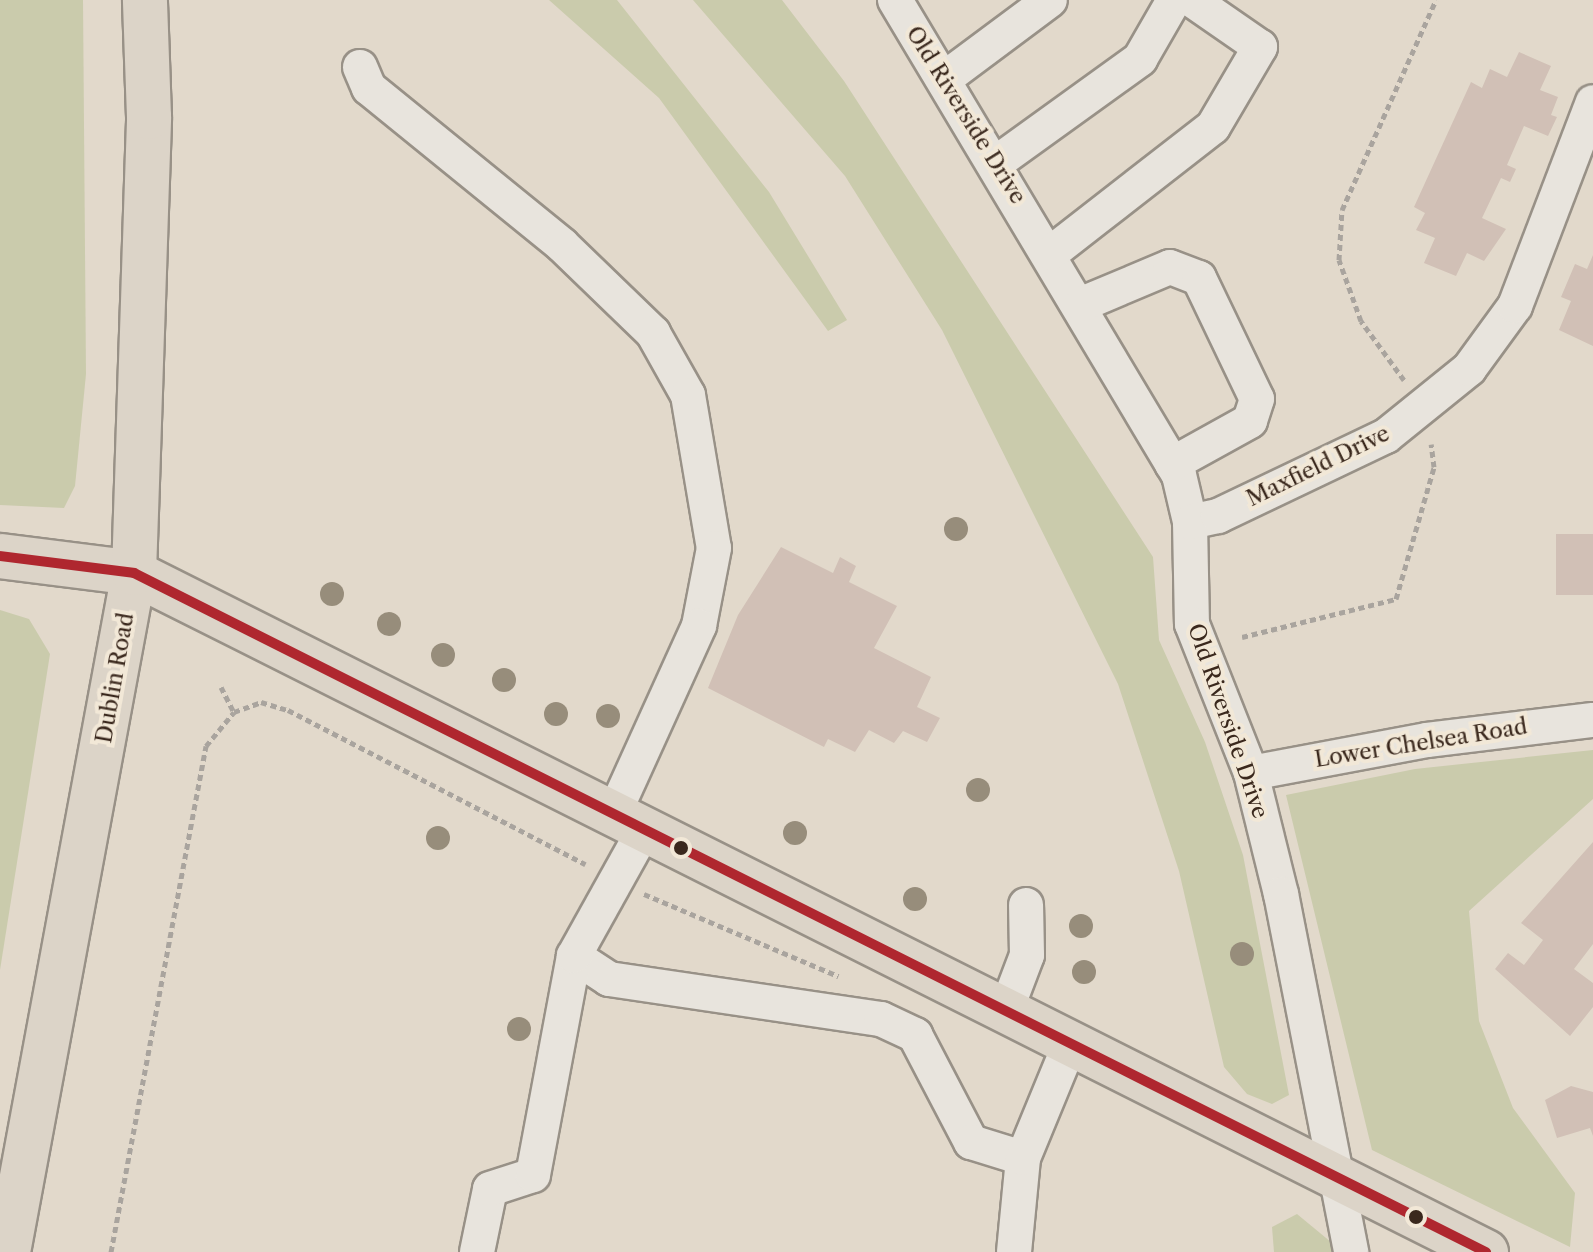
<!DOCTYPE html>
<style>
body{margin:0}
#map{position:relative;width:1593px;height:1252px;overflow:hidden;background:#e2d9cb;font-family:"Libre Caslon Text",serif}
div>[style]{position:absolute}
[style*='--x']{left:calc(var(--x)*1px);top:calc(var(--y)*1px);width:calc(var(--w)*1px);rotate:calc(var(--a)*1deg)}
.green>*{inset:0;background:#cacbac}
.building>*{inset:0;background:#d1c0b6;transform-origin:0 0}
.path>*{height:5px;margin-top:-2.5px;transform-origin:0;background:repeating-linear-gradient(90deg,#a9a49e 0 6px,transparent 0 10px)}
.roads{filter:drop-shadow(2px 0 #989187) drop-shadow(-2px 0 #989187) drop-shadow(0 2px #989187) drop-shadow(0 -2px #989187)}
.minor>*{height:34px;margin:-17px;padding:0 17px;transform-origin:17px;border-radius:17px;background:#e8e4dd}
.major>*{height:44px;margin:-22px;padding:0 22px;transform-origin:22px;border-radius:22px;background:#dcd4c8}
.bus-1>*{height:10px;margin:-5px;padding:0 5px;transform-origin:5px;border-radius:5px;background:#af272f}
.trees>*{width:24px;height:24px;margin:-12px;border-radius:50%;background:#978d7b}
.dots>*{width:22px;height:22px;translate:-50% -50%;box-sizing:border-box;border:4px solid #f2e8d7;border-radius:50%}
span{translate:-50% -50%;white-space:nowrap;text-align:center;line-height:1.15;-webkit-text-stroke:8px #f2e8d7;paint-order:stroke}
.street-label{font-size:22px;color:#3a281d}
</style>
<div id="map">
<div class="green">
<div style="clip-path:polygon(0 0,83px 0,86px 374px,75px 486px,64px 508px,0 505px)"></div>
<div style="clip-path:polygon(549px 0,617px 0,769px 192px,847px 320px,828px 331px,659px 98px)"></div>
<div style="clip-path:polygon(693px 0,782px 0,844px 81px,1153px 557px,1159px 640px,1205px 742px,1243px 855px,1289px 1095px,1272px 1104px,1247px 1094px,1224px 1067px,1179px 871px,1118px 684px,942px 330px,845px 176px)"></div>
<div style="clip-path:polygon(0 610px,29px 619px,50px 654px,0 970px)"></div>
<div style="clip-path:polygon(1593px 750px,1593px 799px,1469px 911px,1479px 1021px,1513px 1108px,1575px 1193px,1570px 1247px,1372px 1150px,1286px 795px,1415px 769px)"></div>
<div style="clip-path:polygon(1297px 1214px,1343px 1252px,1274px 1252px,1272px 1227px)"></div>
</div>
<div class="building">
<div style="clip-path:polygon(1519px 52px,1551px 66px,1540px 90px,1558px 97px,1551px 115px,1557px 117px,1548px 136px,1524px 126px,1507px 165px,1516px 169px,1510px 182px,1501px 178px,1482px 218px,1506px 229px,1484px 261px,1467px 253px,1456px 276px,1424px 263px,1435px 238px,1416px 230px,1425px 213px,1414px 207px,1471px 82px,1482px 88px,1490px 69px,1507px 77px)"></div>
<div style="clip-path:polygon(1593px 255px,1593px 346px,1559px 330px,1571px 301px,1561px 297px,1575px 264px,1587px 269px)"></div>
<div style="left:1593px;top:534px;width:61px;height:37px;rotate:90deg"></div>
<div style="clip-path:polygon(781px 547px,833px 573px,840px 557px,856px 566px,849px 582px,897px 606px,874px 648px,931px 677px,917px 707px,940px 718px,927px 742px,903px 731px,894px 743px,869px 730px,855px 752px,828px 739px,824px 747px,708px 688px,738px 615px)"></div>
<div style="clip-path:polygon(1593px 842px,1593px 944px,1574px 969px,1593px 983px,1593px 1007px,1570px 1036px,1495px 969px,1508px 953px,1524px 965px,1543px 940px,1521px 923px)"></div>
<div style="clip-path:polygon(1571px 1086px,1593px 1092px,1593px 1136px,1590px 1128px,1557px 1138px,1545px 1100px)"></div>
</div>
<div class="path">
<div style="--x:1404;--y:380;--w:73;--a:-126.1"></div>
<div style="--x:1361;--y:321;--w:65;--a:-109.8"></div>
<div style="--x:1339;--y:260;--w:50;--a:-86.6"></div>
<div style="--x:1342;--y:210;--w:230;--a:-65.9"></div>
<div style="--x:1242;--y:637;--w:159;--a:-13.9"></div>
<div style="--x:1396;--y:599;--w:137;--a:-73.9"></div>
<div style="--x:1434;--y:467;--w:23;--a:-97"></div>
<div style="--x:221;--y:687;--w:28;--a:63"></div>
<div style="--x:644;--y:894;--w:211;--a:22.9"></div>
<div style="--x:111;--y:1252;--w:515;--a:-79.37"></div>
<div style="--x:206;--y:746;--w:44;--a:-50.5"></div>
<div style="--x:234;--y:712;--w:29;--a:-20"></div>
<div style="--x:261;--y:702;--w:28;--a:17"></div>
<div style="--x:288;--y:710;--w:335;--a:27.4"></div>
</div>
<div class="roads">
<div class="minor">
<div style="--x:895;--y:0;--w:553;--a:59.13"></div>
<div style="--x:1179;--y:475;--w:48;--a:76.8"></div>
<div style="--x:1190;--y:522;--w:102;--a:88.9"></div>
<div style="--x:1192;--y:624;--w:160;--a:68.4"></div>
<div style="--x:1251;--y:773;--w:125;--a:76.1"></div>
<div style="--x:1281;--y:894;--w:365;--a:78.9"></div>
<div style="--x:360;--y:67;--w:23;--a:67"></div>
<div style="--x:369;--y:88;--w:249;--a:39.1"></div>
<div style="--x:562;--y:245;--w:127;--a:44"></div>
<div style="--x:653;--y:333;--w:71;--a:60.6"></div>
<div style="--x:688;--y:395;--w:155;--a:80.4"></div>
<div style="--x:714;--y:548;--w:79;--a:100.9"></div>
<div style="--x:699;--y:626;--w:209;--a:114.4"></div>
<div style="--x:944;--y:79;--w:132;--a:-36.7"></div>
<div style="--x:996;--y:163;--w:178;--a:-35.8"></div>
<div style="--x:1140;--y:59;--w:68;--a:-60"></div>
<div style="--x:1051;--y:253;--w:205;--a:-37.9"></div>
<div style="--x:1213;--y:127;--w:93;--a:-59.6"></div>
<div style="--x:1260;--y:47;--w:83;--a:-145.3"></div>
<div style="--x:1082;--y:304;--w:95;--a:-22.8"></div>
<div style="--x:1170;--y:267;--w:31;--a:21"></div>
<div style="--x:1199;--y:278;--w:134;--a:64.4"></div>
<div style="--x:1257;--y:399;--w:23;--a:108"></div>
<div style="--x:1250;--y:421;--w:89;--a:151.1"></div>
<div style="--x:1190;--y:522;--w:29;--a:-12"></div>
<div style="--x:1218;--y:516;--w:186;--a:-25.5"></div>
<div style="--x:1386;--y:436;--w:107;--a:-38.9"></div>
<div style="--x:1469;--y:369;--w:78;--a:-53.9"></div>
<div style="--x:1515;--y:306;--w:218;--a:-69.1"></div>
<div style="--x:1251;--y:773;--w:179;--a:-10.6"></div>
<div style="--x:1427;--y:740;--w:167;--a:-6.9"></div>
<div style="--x:574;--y:956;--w:42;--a:33.3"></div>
<div style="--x:609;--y:979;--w:275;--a:8.4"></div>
<div style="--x:881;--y:1019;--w:38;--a:25"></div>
<div style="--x:915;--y:1035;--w:121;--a:62.4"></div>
<div style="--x:971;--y:1142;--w:54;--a:17.1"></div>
<div style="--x:1005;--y:1013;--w:62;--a:-69.2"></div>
<div style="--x:1027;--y:955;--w:50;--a:-91.1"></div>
<div style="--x:477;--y:1252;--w:64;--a:-78.3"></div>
<div style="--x:490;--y:1189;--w:45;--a:-18"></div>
<div style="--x:533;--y:1175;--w:223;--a:-79.4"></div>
<div style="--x:574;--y:956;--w:142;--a:-60.9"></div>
<div style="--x:1014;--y:1252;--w:94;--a:-84.5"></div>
<div style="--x:1023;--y:1158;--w:123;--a:-67.6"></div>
</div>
<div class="major">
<div style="--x:0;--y:556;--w:135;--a:7.2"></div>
<div style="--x:134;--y:573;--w:1513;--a:26.67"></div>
<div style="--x:8;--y:1252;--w:691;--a:-79.49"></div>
<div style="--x:134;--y:573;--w:456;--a:-88.1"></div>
<div style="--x:149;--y:117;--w:117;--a:-92"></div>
</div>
</div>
<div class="bus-1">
<div style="--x:0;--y:556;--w:135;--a:7.2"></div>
<div style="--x:134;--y:573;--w:1513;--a:26.67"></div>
</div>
<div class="trees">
<div style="left:956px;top:529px"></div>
<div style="left:332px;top:594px"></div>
<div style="left:389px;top:624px"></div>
<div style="left:443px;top:655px"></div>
<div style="left:504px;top:680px"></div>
<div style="left:556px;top:714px"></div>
<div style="left:608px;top:716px"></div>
<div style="left:978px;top:790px"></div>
<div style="left:795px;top:833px"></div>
<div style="left:438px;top:838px"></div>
<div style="left:915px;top:899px"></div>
<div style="left:1081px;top:926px"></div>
<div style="left:1242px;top:954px"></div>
<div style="left:1084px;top:972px"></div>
<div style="left:519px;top:1029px"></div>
</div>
<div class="dots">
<div style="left:681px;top:848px;background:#3a281d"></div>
<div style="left:1416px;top:1217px;background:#3a281d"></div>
</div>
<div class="street-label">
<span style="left:966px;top:115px;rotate:58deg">Old Riverside Drive</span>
<span style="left:1318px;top:466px;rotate:-26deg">Maxfield Drive</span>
<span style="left:115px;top:678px;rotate:-80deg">Dublin Road</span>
<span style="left:1228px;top:721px;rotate:71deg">Old Riverside Drive</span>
<span style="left:1421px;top:743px;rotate:-9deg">Lower Chelsea Road</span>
</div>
</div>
